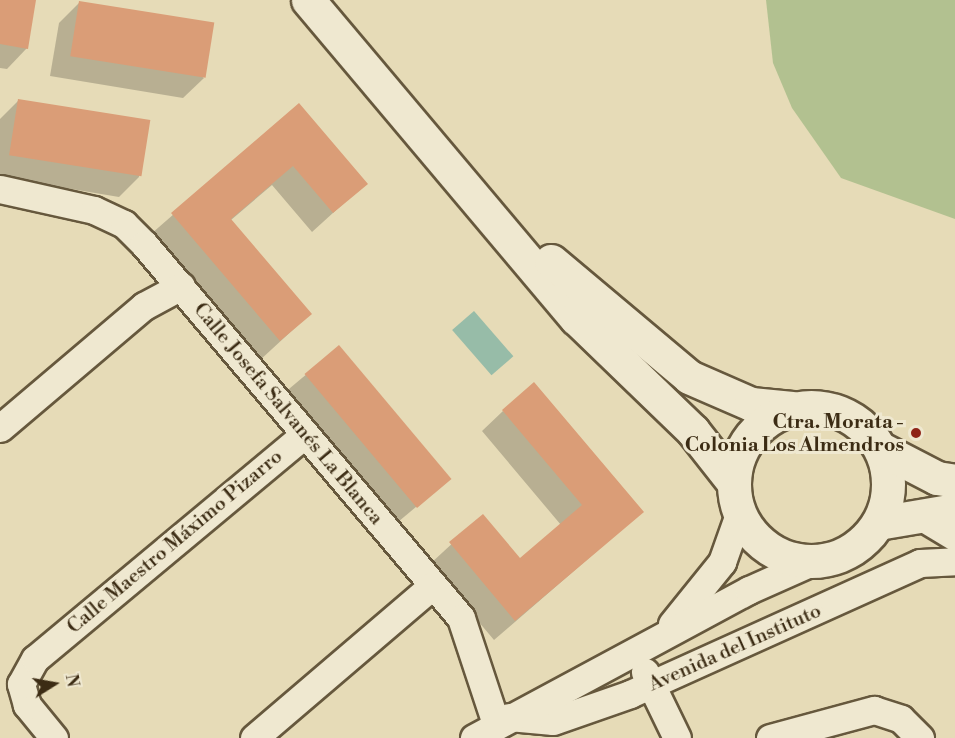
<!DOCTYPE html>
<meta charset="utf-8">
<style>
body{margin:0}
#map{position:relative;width:955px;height:738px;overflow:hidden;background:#e6dbb7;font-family:"Libre Bodoni",serif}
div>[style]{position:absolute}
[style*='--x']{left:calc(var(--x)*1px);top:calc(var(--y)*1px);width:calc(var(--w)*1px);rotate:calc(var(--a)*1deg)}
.green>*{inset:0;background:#b2c190}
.water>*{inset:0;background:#97bca8;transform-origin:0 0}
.shadow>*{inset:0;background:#0003;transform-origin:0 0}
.building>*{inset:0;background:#da9d77;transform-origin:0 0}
.roads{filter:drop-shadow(2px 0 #66583d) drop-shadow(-2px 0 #66583d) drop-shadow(0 2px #66583d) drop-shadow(0 -2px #66583d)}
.street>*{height:27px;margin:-13.5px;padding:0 13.5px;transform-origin:13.5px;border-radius:13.5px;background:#efe8d0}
.secondary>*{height:33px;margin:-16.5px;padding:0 16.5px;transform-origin:16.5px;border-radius:16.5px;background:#efe8d0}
.secondary>.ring{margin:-16.5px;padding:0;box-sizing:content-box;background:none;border:33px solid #efe8d0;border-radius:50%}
.dots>*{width:16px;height:16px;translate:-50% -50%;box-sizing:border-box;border:3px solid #efe8d0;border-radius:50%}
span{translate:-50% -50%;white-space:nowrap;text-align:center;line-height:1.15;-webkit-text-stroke:6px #efe8d0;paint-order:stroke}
.street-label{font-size:20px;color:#3c2c14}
.poi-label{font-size:20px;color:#3c2c14;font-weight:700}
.right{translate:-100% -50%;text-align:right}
.north{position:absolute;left:24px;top:654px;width:60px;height:60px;-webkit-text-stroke:4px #efe8d0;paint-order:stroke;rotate:79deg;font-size:16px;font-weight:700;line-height:24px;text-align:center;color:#3c2c14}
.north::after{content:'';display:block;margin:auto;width:21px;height:27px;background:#3c2c14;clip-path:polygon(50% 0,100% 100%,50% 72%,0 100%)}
</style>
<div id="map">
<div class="green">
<div style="clip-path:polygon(766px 0,955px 0,955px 219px,841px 178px,792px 108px,773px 63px)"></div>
</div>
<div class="water">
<div style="left:474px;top:311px;width:60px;height:29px;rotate:49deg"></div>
</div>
<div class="shadow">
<div style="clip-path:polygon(0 0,35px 0,27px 48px,7px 69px,0 68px)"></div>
<div style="clip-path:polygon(80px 2px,204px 78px,183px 98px,50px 76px,59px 23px)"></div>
<div style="clip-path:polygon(19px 100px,148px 121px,139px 177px,119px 197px,0 177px,0 119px)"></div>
<div style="clip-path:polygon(299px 105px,366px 183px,312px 232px,272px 185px,231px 220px,310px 314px,259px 361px,151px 234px)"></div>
<div style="left:339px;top:347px;width:172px;height:72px;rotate:50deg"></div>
<div style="clip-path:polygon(503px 411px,642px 512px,494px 640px,430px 564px,482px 516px,520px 560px,561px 525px,482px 431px)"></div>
</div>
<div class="building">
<div style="clip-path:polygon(0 0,36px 0,28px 49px,0 44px)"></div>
<div style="left:79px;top:1px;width:137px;height:56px;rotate:9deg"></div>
<div style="left:18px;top:99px;width:134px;height:57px;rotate:9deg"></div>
<div style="clip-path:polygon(299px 103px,368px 184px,333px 213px,293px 166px,231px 219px,312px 314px,280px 341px,171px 213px)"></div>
<div style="left:339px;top:345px;width:175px;height:45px;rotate:50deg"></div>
<div style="clip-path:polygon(534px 382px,644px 512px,515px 621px,449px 542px,483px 514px,520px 558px,582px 505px,502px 410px)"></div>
</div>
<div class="roads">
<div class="street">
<div style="--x:0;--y:189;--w:96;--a:12.6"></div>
<div style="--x:94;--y:210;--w:33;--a:25"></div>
<div style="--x:124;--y:224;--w:28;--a:45"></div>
<div style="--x:144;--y:244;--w:490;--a:49.7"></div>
<div style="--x:461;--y:618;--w:112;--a:71.7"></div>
<div style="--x:0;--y:428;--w:189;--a:-40.3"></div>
<div style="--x:144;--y:306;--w:42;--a:-28.4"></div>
<div style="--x:920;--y:516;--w:41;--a:31"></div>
<div style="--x:672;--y:624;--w:80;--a:-51.1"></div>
<div style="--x:722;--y:562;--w:51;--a:-70.5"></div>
<div style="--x:645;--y:672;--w:73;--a:64.1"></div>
<div style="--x:509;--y:717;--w:44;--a:5.2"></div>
<div style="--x:553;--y:721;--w:82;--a:-19.3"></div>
<div style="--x:630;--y:694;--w:318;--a:-24.3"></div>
<div style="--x:920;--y:563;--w:35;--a:-3"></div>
<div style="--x:54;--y:738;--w:43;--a:-129.3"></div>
<div style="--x:27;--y:705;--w:22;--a:-106"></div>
<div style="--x:21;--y:684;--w:29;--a:-61"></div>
<div style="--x:35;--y:659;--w:350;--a:-39.8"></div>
<div style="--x:254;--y:738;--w:234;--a:-40.5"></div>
<div style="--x:474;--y:738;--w:312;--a:-28.3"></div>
<div style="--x:749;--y:590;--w:69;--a:-24"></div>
<div style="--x:770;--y:738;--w:108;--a:-15.1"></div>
<div style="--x:874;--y:710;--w:28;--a:18"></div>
<div style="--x:901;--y:719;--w:27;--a:45"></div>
</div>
<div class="secondary">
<div style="--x:308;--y:0;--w:416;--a:49.9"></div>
<div style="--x:576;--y:318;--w:163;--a:44"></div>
<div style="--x:693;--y:431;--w:65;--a:51.9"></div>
<div style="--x:551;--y:261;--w:180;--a:40"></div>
<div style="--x:689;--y:377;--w:68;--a:23.5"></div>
<div style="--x:751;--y:404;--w:41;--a:5.6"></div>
<div class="ring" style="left:734px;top:407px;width:121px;height:121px"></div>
<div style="--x:881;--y:449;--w:63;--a:27.4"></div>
<div style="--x:937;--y:478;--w:18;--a:9"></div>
<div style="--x:878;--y:523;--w:78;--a:-9.6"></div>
</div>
</div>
<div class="dots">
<div style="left:916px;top:433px;background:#8f2418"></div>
</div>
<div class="street-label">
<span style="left:288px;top:414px;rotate:50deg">Calle Josefa Salvanés La Blanca</span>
<span style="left:175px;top:542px;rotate:-40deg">Calle Maestro Máximo Pizarro</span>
<span style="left:735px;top:648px;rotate:-24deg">Avenida del Instituto</span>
</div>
<div class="poi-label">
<span class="right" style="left:904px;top:434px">Ctra. Morata -<br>Colonia Los Almendros</span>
</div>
<div class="north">N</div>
</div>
